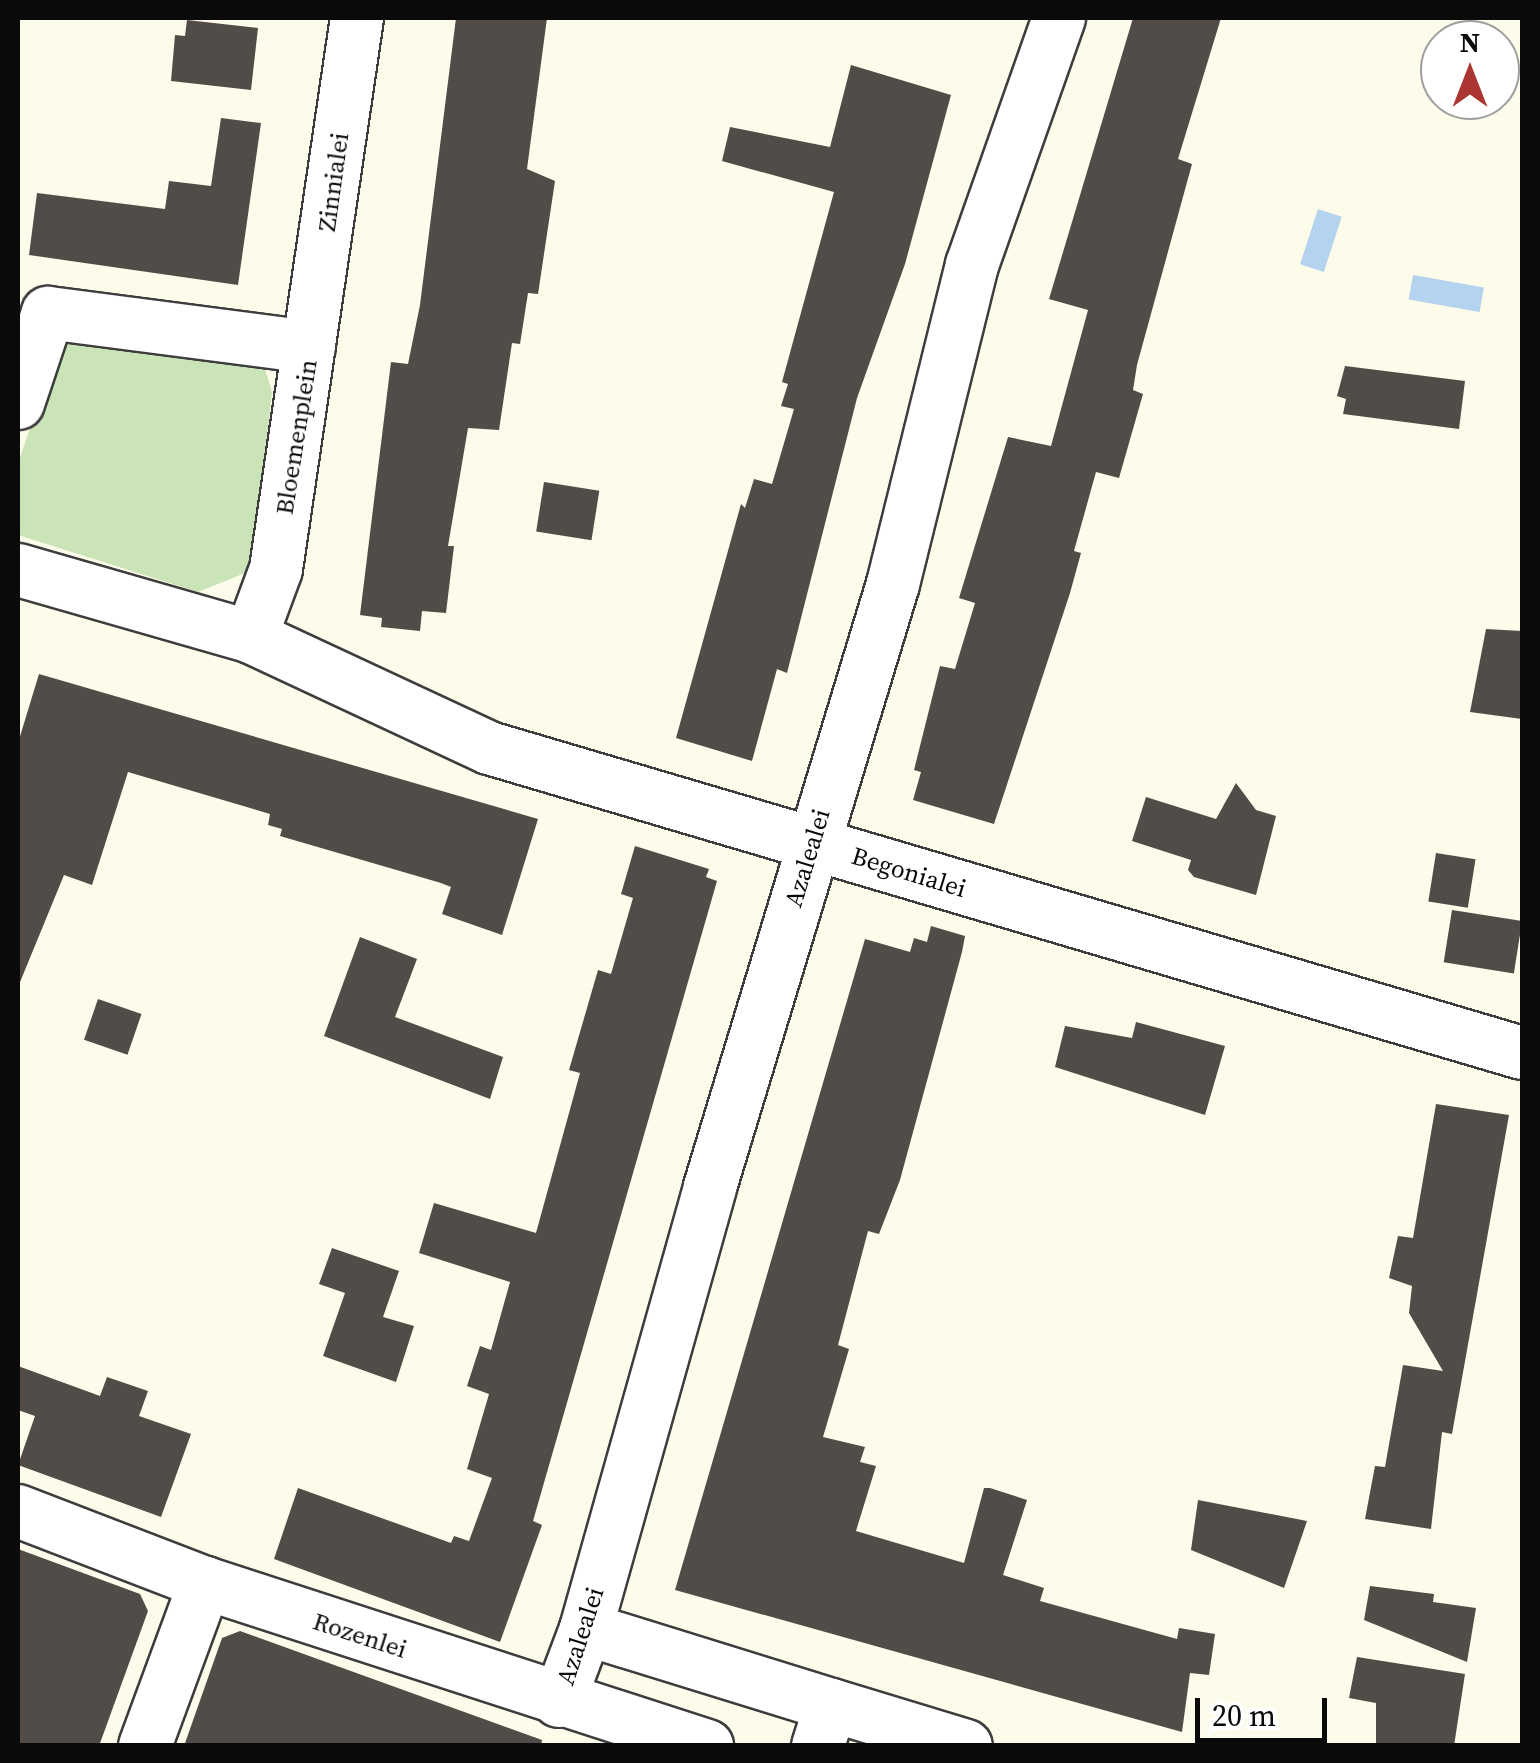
<!DOCTYPE html>
<style>
body{margin:0}
#map{position:relative;width:1540px;height:1763px;overflow:hidden;background:#fdfbe9;font-family:"Source Serif 4",serif}
div>[style]{position:absolute}
[style*='--x']{left:calc(var(--x)*1px);top:calc(var(--y)*1px);width:calc(var(--w)*1px);rotate:calc(var(--a)*1deg)}
.green>*{inset:0;background:#cae3b7}
.water>*{inset:0;background:#b3d3ef;transform-origin:0 0}
.building>*{inset:0;background:#514c47;transform-origin:0 0}
.roads{filter:drop-shadow(2px 0 #3d3d3d) drop-shadow(-2px 0 #3d3d3d) drop-shadow(0 2px #3d3d3d) drop-shadow(0 -2px #3d3d3d)}
.minor>*{height:52px;margin:-26px;padding:0 26px;transform-origin:26px;border-radius:26px;background:#fff}
span{translate:-50% -50%;white-space:nowrap;text-align:center;line-height:1.15;-webkit-text-stroke:10px #fff;paint-order:stroke}
.street-label{font-size:25px;color:#0a0a0a}
.frame{position:absolute;inset:0;border:20px solid #0a0a0a;pointer-events:none}
.north{position:absolute;left:1420px;top:20px;width:100px;height:100px;box-sizing:border-box;background:#fff;border:2px solid #9d9d9d;border-radius:50%;rotate:0deg;font-size:28px;font-weight:700;line-height:40px;text-align:center;color:#0a0a0a}
.north::after{content:'';display:block;margin:auto;width:35px;height:45px;background:#ab3631;clip-path:polygon(50% 0,100% 100%,50% 72%,0 100%)}
.scale{position:absolute;left:1195px;top:1698px;width:132px;height:45px;box-sizing:border-box;border:5px solid #0a0a0a;border-top:0;padding-left:12px;font-size:30px;line-height:35px;white-space:nowrap;color:#0a0a0a;-webkit-text-stroke:8px #fff;paint-order:stroke}
</style>
<div id="map">
<div class="green">
<div style="clip-path:polygon(76px 335px,251px 357px,265px 369px,272px 392px,255px 541px,245px 573px,198px 592px,18px 535px,18px 463px,60px 342px)"></div>
</div>
<div class="water">
<div style="left:1318px;top:209px;width:25px;height:58px;rotate:18deg"></div>
<div style="left:1413px;top:275px;width:72px;height:25px;rotate:10deg"></div>
</div>
<div class="building">
<div style="clip-path:polygon(456px 18px,547px 18px,527px 169px,555px 181px,538px 294px,528px 293px,520px 344px,512px 343px,499px 430px,468px 428px,448px 546px,454px 546px,446px 613px,422px 611px,420px 631px,381px 627px,382px 618px,360px 615px,391px 362px,408px 364px,420px 305px)"></div>
<div style="clip-path:polygon(1133px 18px,1221px 18px,1178px 159px,1192px 164px,1137px 365px,1133px 390px,1143px 394px,1119px 478px,1096px 472px,1074px 551px,1081px 553px,1070px 593px,994px 824px,913px 800px,921px 772px,914px 770px,940px 666px,955px 669px,975px 603px,959px 598px,1008px 437px,1051px 446px,1088px 310px,1049px 299px)"></div>
<div style="clip-path:polygon(187px 20px,258px 28px,251px 90px,171px 81px,175px 35px,185px 36px)"></div>
<div style="clip-path:polygon(851px 65px,951px 95px,905px 264px,857px 398px,787px 673px,777px 669px,752px 761px,676px 738px,741px 504px,745px 508px,754px 479px,772px 484px,794px 409px,781px 406px,788px 384px,782px 382px,834px 192px,722px 161px,730px 127px,830px 147px)"></div>
<div style="clip-path:polygon(221px 118px,261px 123px,238px 285px,29px 255px,37px 193px,165px 209px,169px 181px,211px 186px)"></div>
<div style="clip-path:polygon(1345px 366px,1465px 381px,1459px 429px,1343px 414px,1346px 399px,1337px 396px)"></div>
<div style="left:544px;top:482px;width:56px;height:50px;rotate:9deg"></div>
<div style="clip-path:polygon(1486px 629px,1522px 631px,1522px 719px,1470px 712px)"></div>
<div style="clip-path:polygon(39px 674px,538px 819px,502px 935px,442px 914px,451px 887px,441px 883px,280px 836px,282px 829px,268px 825px,270px 814px,128px 772px,92px 885px,64px 875px,18px 987px,18px 743px)"></div>
<div style="clip-path:polygon(1236px 783px,1256px 810px,1276px 816px,1256px 895px,1194px 877px,1188px 870px,1191px 860px,1132px 841px,1146px 797px,1216px 819px)"></div>
<div style="clip-path:polygon(635px 846px,709px 869px,706px 877px,717px 881px,533px 1521px,542px 1525px,500px 1642px,274px 1559px,298px 1488px,451px 1543px,454px 1536px,469px 1541px,492px 1478px,467px 1469px,489px 1394px,467px 1386px,480px 1346px,491px 1350px,510px 1282px,419px 1253px,434px 1203px,536px 1233px,580px 1073px,569px 1070px,598px 970px,611px 974px,633px 898px,621px 894px)"></div>
<div style="left:1436px;top:853px;width:40px;height:49px;rotate:9deg"></div>
<div style="left:1452px;top:910px;width:71px;height:53px;rotate:9deg"></div>
<div style="clip-path:polygon(931px 926px,965px 936px,962px 952px,900px 1180px,879px 1234px,868px 1231px,838px 1345px,849px 1349px,823px 1437px,865px 1447px,860px 1462px,876px 1466px,856px 1531px,964px 1563px,984px 1488px,990px 1488px,1027px 1500px,1003px 1575px,1044px 1588px,1040px 1601px,1177px 1639px,1179px 1628px,1215px 1634px,1209px 1675px,1190px 1673px,1182px 1732px,675px 1590px,865px 939px,910px 952px,914px 938px,927px 942px)"></div>
<div style="clip-path:polygon(360px 937px,417px 959px,395px 1017px,503px 1057px,490px 1099px,324px 1036px)"></div>
<div style="left:98px;top:999px;width:46px;height:43px;rotate:19deg"></div>
<div style="clip-path:polygon(1136px 1022px,1225px 1046px,1205px 1115px,1055px 1067px,1065px 1026px,1132px 1038px)"></div>
<div style="clip-path:polygon(1436px 1104px,1509px 1115px,1452px 1434px,1442px 1432px,1431px 1529px,1365px 1519px,1375px 1466px,1385px 1467px,1403px 1365px,1443px 1371px,1409px 1313px,1412px 1286px,1389px 1278px,1398px 1236px,1413px 1238px)"></div>
<div style="clip-path:polygon(332px 1248px,399px 1271px,383px 1317px,414px 1326px,396px 1382px,323px 1356px,345px 1293px,319px 1284px)"></div>
<div style="clip-path:polygon(18px 1366px,100px 1396px,107px 1377px,148px 1391px,139px 1416px,191px 1434px,161px 1517px,18px 1465px,35px 1416px,18px 1410px)"></div>
<div style="clip-path:polygon(1198px 1500px,1307px 1521px,1284px 1588px,1191px 1550px)"></div>
<div style="clip-path:polygon(18px 1549px,140px 1594px,148px 1611px,99px 1746px,18px 1746px)"></div>
<div style="clip-path:polygon(1370px 1586px,1434px 1594px,1433px 1602px,1476px 1608px,1467px 1662px,1364px 1620px)"></div>
<div style="clip-path:polygon(240px 1631px,542px 1740px,541px 1746px,184px 1746px,222px 1638px)"></div>
<div style="clip-path:polygon(1357px 1657px,1465px 1674px,1454px 1746px,1376px 1746px,1376px 1703px,1349px 1698px)"></div>
</div>
<div class="roads">
<div class="minor">
<div style="--x:18;--y:403;--w:95;--a:-71.6"></div>
<div style="--x:48;--y:313;--w:263;--a:7.4"></div>
<div style="--x:18;--y:570;--w:242;--a:16"></div>
<div style="--x:251;--y:637;--w:263;--a:25"></div>
<div style="--x:489;--y:748;--w:1077;--a:16.45"></div>
<div style="--x:251;--y:637;--w:72;--a:-69.8"></div>
<div style="--x:276;--y:569;--w:557;--a:-81.64"></div>
<div style="--x:18;--y:1511;--w:200;--a:21.1"></div>
<div style="--x:205;--y:1583;--w:528;--a:17.99"></div>
<div style="--x:586;--y:1629;--w:257;--a:17.2"></div>
<div style="--x:831;--y:1705;--w:43;--a:107.6"></div>
<div style="--x:559;--y:1701;--w:77;--a:-69.4"></div>
<div style="--x:586;--y:1629;--w:459;--a:-74.3"></div>
<div style="--x:710;--y:1187;--w:630;--a:-73.12"></div>
<div style="--x:893;--y:584;--w:329;--a:-76.1"></div>
<div style="--x:972;--y:265;--w:262;--a:-70.6"></div>
<div style="--x:831;--y:1705;--w:141;--a:16.9"></div>
<div style="--x:145;--y:1746;--w:174;--a:-69.8"></div>
</div>
</div>
<div class="street-label">
<span style="left:333px;top:182px;rotate:-82deg">Zinnialei</span>
<span style="left:296px;top:437px;rotate:-81deg">Bloemenplein</span>
<span style="left:807px;top:858px;rotate:-73deg">Azalealei</span>
<span style="left:909px;top:872px;rotate:17deg">Begonialei</span>
<span style="left:360px;top:1635px;rotate:18deg">Rozenlei</span>
<span style="left:580px;top:1636px;rotate:-72deg">Azalealei</span>
</div>
<div class="frame"></div>
<div class="north">N</div>
<div class="scale">20 m</div>
</div>
